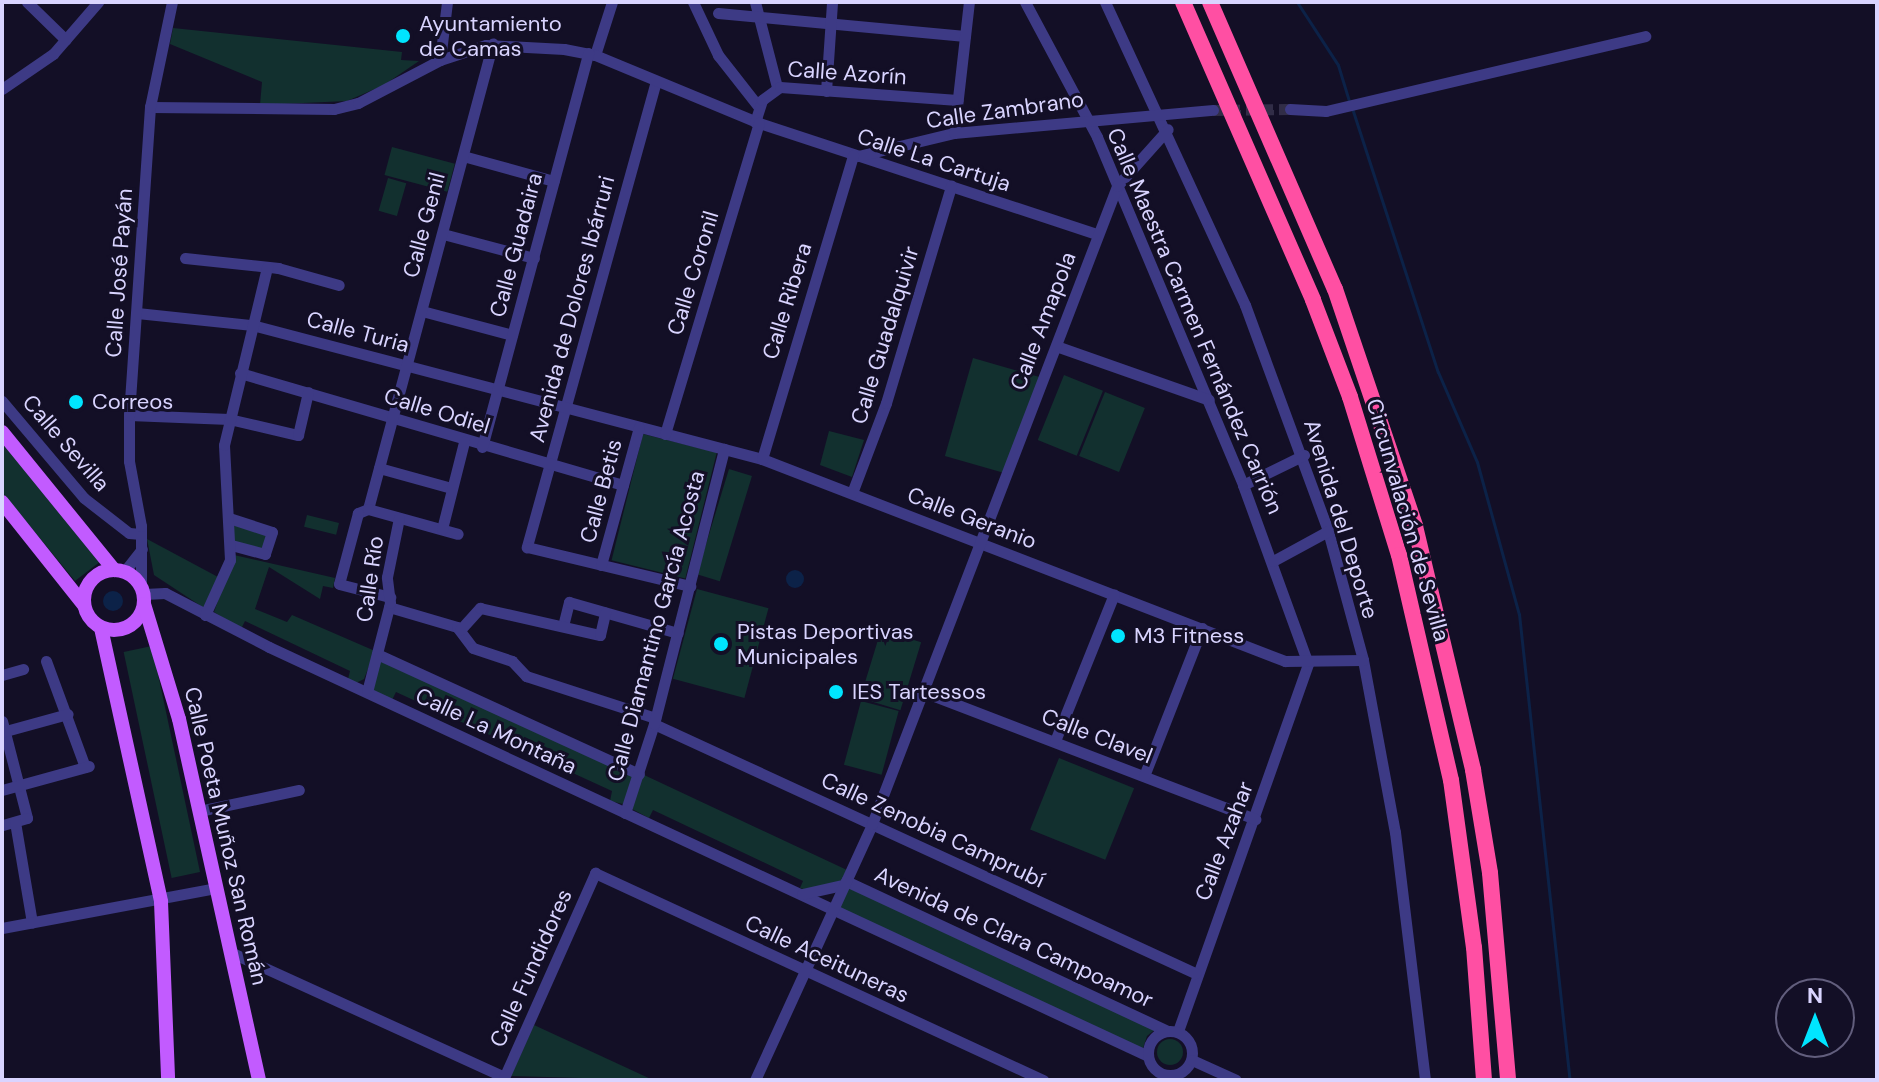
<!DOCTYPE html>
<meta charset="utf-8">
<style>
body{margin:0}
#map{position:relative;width:1879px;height:1082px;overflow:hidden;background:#130f26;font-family:"DM Sans",sans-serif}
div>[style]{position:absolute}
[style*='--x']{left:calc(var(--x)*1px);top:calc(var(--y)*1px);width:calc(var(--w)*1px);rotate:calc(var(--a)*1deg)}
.green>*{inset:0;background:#12302f;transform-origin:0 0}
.round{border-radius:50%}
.water>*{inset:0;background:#0c2248}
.stream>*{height:3px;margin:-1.5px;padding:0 1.5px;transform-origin:1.5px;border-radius:1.5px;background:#0c2248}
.minor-tunnel>*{height:11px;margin-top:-5.5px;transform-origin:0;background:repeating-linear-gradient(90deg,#312d47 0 11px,transparent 0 16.5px)}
.minor>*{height:11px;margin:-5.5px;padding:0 5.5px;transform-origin:5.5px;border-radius:5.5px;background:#3d3a85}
.minor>.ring{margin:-5.5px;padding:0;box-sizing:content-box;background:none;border:11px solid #3d3a85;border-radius:50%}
.major>*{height:14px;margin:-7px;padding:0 7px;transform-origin:7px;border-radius:7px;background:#c25bff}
.major>.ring{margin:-7px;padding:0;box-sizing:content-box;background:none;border:14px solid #c25bff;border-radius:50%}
.highway>*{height:16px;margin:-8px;padding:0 8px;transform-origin:8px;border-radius:8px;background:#ff4fa3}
.dots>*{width:22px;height:22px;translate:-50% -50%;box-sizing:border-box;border:4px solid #130f26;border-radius:50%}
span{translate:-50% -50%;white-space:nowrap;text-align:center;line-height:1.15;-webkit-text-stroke:6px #130f26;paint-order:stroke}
.poi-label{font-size:22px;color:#d9d4ff}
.left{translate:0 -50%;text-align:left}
.street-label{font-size:22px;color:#d9d4ff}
.frame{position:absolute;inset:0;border:4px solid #d9d4ff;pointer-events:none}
.north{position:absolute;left:1775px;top:978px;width:80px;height:80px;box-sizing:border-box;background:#130f26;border:2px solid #625e7d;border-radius:50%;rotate:0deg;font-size:22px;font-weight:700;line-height:32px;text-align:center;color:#d9d4ff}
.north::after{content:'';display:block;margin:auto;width:28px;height:36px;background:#00e5ff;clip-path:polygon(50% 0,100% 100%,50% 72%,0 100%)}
</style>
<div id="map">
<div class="green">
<div style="clip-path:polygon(173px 28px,402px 52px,401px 60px,419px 61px,384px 85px,347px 101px,260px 105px,262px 82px,170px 44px)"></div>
<div style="left:392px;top:147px;width:65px;height:29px;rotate:15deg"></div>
<div style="left:388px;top:178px;width:19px;height:34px;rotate:16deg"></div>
<div style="left:973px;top:358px;width:70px;height:102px;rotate:16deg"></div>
<div style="left:1064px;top:375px;width:42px;height:70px;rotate:22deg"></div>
<div style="left:1105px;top:392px;width:43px;height:69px;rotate:22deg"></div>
<div style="clip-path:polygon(829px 431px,864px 440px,852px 477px,820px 465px)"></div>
<div style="left:643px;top:434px;width:76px;height:130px;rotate:14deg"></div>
<div style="clip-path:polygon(2px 442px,101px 561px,75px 581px,2px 492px)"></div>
<div style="left:729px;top:469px;width:24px;height:110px;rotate:17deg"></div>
<div style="left:307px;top:515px;width:33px;height:12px;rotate:14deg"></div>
<div style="clip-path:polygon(232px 522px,268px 531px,263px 553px,234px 543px)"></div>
<div style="clip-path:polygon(147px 539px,218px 577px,204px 608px,154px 575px)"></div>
<div style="clip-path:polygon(234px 555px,335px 578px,333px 588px,323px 586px,320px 599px,269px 567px,255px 609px,287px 622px,292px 615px,375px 651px,364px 679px,356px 683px,348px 679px,350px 671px,245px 621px,241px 629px,214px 612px)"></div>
<div style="left:697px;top:589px;width:74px;height:93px;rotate:15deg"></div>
<div style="left:881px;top:630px;width:42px;height:71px;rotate:17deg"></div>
<div style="left:152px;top:646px;width:231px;height:29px;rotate:78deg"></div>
<div style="clip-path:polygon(378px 657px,637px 775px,623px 804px,610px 801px,612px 791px,396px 692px,392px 700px,373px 691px)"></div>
<div style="left:861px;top:701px;width:39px;height:66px;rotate:15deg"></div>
<div style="left:1059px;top:758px;width:81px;height:77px;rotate:22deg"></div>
<div style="clip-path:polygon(642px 774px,847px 870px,843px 880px,810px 891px,800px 888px,803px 881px,653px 810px,649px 818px,630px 808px)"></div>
<div style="clip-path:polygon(848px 885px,1157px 1028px,1147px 1036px,1142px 1051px,836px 910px)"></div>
<div style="clip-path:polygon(534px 1025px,653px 1080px,511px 1076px)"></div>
<div class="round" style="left:1157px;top:1039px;width:26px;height:26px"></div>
</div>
<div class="water">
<div class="round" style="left:786px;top:570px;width:18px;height:18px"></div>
<div class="round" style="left:103px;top:591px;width:20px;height:20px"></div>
</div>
<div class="stream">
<div style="--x:1297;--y:2;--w:75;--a:56.9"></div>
<div style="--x:1338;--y:65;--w:37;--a:73"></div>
<div style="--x:1352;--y:108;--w:278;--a:72"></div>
<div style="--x:1438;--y:372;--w:98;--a:66.6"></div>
<div style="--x:1477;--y:462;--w:158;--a:74.6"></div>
<div style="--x:1519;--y:614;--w:469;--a:83.8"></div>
</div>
<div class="minor-tunnel">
<div style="--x:1213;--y:110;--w:77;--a:-0.7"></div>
</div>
<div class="minor">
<div style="--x:27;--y:2;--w:54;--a:44.3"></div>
<div style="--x:693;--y:2;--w:59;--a:64.7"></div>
<div style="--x:718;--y:55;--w:65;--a:51.9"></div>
<div style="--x:755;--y:2;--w:88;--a:75.5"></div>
<div style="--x:1025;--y:2;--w:153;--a:61.9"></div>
<div style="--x:1097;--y:137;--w:377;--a:67.2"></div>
<div style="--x:1243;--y:485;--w:190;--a:70"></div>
<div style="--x:1308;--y:664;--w:390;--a:109.5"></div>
<div style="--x:1105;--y:2;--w:334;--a:65.2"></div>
<div style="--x:1245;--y:305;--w:241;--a:69.8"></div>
<div style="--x:1328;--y:531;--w:134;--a:74.8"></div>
<div style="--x:1363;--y:660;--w:175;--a:79.5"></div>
<div style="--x:1395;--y:832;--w:250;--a:83.1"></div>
<div style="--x:718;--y:13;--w:248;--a:5.3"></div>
<div style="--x:595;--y:55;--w:56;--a:-72.2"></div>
<div style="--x:440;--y:60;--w:58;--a:-83.1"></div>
<div style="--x:656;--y:81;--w:484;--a:105.5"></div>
<div style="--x:527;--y:547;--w:168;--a:13.5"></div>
<div style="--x:2;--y:89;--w:62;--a:-34.5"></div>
<div style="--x:53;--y:54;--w:69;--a:-49.1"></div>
<div style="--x:826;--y:91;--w:89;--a:-86.1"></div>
<div style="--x:150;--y:107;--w:184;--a:0.6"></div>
<div style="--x:334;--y:109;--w:25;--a:-14"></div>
<div style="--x:358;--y:103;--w:93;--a:-27.7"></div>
<div style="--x:440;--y:60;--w:48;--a:-18.1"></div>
<div style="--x:486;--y:45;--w:78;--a:2.9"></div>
<div style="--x:564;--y:49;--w:32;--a:11"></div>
<div style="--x:595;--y:55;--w:178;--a:22.5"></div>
<div style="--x:759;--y:123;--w:356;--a:18.2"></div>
<div style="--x:1290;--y:109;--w:36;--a:3"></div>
<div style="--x:1326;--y:111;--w:328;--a:-13.2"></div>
<div style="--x:755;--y:122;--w:23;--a:-72"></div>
<div style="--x:762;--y:100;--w:22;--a:-36"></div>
<div style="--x:780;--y:87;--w:178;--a:4.2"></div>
<div style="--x:954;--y:133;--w:132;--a:-83.5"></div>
<div style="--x:463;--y:156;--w:94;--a:15.4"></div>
<div style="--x:858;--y:156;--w:99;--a:-13.5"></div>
<div style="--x:954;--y:133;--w:260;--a:-5.1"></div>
<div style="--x:443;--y:234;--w:94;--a:14.8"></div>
<div style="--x:185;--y:258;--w:94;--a:6.1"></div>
<div style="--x:278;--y:268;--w:63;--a:15.6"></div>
<div style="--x:422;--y:311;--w:93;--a:14.9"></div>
<div style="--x:137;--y:313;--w:116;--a:6"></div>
<div style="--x:252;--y:325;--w:527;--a:14.72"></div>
<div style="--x:762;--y:459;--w:561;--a:21.12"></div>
<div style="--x:1285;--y:661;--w:78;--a:-0.7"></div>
<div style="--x:1056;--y:346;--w:162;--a:19.4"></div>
<div style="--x:240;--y:373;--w:399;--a:16.3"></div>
<div style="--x:2;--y:401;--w:127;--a:49.8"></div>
<div style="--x:84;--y:498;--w:57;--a:37.9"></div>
<div style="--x:129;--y:533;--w:12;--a:5"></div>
<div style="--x:129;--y:415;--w:100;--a:2.3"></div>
<div style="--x:229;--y:419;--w:71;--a:13.1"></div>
<div style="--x:298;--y:435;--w:44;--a:-76.9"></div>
<div style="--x:665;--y:434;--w:325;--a:-73.2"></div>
<div style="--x:482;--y:447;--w:408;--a:-74.9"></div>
<div style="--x:762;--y:459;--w:317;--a:-73.3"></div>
<div style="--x:379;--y:468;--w:75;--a:15.5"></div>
<div style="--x:1243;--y:485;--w:68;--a:-26.2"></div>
<div style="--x:852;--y:493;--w:96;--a:-69.3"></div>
<div style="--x:886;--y:403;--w:227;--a:-73.3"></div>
<div style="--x:368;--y:509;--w:482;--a:-75"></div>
<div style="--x:368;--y:509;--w:11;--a:158"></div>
<div style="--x:358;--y:513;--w:73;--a:105"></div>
<div style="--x:339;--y:584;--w:53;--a:14.3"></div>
<div style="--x:368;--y:509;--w:93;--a:15.5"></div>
<div style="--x:229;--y:518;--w:45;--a:18"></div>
<div style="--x:272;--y:532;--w:23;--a:108"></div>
<div style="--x:265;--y:554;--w:34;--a:-165"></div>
<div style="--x:442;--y:529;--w:90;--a:-75.8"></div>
<div style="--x:1273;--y:561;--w:63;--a:-28.6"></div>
<div style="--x:601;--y:565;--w:143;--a:-74.6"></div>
<div style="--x:124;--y:572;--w:29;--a:-52"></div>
<div style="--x:141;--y:587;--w:61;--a:-90"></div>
<div style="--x:141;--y:526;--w:66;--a:-100.5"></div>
<div style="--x:129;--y:461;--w:46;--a:-90"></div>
<div style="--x:129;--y:415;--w:309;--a:-86.1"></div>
<div style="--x:150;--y:107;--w:107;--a:-78.2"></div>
<div style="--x:144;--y:594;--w:21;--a:-3"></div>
<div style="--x:165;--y:593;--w:117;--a:27.4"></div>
<div style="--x:269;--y:647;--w:969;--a:24.95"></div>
<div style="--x:389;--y:607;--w:71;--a:16.4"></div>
<div style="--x:457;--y:627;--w:26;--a:53"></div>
<div style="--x:473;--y:648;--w:41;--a:18.4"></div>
<div style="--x:512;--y:661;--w:21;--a:47"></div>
<div style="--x:526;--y:676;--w:136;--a:18"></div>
<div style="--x:205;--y:615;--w:60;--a:-65.6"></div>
<div style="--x:230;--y:560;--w:115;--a:-93"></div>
<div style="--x:224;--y:445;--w:183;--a:-76.4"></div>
<div style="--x:563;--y:626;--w:25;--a:-76"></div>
<div style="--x:569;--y:602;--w:113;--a:15.9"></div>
<div style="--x:460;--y:630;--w:30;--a:-48"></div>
<div style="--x:480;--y:608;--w:123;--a:12.7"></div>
<div style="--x:600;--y:635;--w:23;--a:-77"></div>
<div style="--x:377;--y:654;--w:288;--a:24.6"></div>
<div style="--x:46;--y:661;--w:113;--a:69.8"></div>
<div style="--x:2;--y:675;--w:22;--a:-16"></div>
<div style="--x:367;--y:692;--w:92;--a:-75.5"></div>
<div style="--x:390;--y:603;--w:26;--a:-97"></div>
<div style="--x:387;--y:577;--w:60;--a:-78.5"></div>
<div style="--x:924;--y:692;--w:355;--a:21"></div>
<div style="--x:2;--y:721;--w:100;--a:75.5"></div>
<div style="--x:27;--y:818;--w:26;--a:164"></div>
<div style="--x:654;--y:724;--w:596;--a:24.71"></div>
<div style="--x:2;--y:732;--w:68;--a:-15.3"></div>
<div style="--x:1055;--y:741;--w:158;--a:-68.1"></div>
<div style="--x:1144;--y:776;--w:159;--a:-68.6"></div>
<div style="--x:2;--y:790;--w:90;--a:-15.4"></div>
<div style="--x:199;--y:811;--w:102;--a:-11.9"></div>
<div style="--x:625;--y:813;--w:94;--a:-72"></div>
<div style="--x:654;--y:724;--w:284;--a:-75.7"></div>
<div style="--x:15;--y:822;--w:102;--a:80.4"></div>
<div style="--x:846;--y:881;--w:353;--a:25"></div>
<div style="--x:802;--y:894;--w:42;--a:-12.4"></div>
<div style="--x:2;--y:928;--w:217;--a:-10.6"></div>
<div style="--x:230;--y:952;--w:301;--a:24.5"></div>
<div class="ring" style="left:1148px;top:1031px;width:33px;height:33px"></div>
<div style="--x:1192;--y:1060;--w:48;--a:24.4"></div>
<div style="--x:503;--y:1080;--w:227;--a:-66"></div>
<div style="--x:595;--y:873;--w:494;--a:24.8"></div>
<div style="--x:755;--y:1080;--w:281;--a:-65.4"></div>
<div style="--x:872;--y:824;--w:683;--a:-68.99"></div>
<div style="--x:1117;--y:186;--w:76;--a:-48.2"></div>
</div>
<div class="major">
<div style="--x:2;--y:432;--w:178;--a:50.9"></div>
<div style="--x:2;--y:502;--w:132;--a:51.5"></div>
<div class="ring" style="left:84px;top:570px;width:46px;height:46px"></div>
<div style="--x:144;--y:604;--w:120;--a:73.1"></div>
<div style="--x:179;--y:719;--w:370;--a:77.5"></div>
<div style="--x:101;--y:628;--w:280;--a:77.6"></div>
<div style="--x:161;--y:902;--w:178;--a:87.7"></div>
</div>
<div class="highway">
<div style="--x:1183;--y:2;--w:325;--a:66.4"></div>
<div style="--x:1313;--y:300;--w:104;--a:69.1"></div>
<div style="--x:1350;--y:397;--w:165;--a:72.8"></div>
<div style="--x:1399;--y:555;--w:231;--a:77"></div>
<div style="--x:1451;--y:780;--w:169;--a:82.2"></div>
<div style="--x:1474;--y:947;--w:133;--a:85.7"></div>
<div style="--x:1210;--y:2;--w:313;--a:66.5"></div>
<div style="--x:1335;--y:289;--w:250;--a:71.3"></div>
<div style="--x:1415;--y:526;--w:251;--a:76.6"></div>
<div style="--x:1473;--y:770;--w:104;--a:80.6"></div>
<div style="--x:1490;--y:873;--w:208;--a:85"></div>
</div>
<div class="dots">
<div style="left:403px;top:36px;background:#00e5ff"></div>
<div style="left:76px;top:402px;background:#00e5ff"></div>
<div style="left:1118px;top:636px;background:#00e5ff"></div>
<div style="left:721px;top:644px;background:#00e5ff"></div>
<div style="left:836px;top:692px;background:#00e5ff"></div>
</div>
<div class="poi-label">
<span class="left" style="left:419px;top:36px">Ayuntamiento<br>de Camas</span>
<span class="left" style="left:92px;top:402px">Correos</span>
<span class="left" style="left:737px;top:644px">Pistas Deportivas<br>Municipales</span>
<span class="left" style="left:1134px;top:636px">M3 Fitness</span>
<span class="left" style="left:852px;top:692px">IES Tartessos</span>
</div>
<div class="street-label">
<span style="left:847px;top:73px;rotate:4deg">Calle Azorín</span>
<span style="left:1005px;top:110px;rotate:-8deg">Calle Zambrano</span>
<span style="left:934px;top:160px;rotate:18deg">Calle La Cartuja</span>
<span style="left:424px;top:225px;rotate:-75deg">Calle Genil</span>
<span style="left:516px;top:245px;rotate:-75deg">Calle Guadaira</span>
<span style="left:119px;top:273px;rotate:-86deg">Calle José Payán</span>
<span style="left:693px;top:273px;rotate:-73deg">Calle Coronil</span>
<span style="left:787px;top:301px;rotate:-73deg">Calle Ribera</span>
<span style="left:572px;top:309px;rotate:-75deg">Avenida de Dolores Ibárruri</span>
<span style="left:1043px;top:321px;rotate:-69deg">Calle Amapola</span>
<span style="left:1195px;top:321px;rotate:67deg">Calle Maestra Carmen Fernández Carrión</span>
<span style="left:358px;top:332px;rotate:15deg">Calle Turia</span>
<span style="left:885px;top:335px;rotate:-73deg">Calle Guadalquivir</span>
<span style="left:437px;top:411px;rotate:17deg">Calle Odiel</span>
<span style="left:66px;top:443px;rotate:49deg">Calle Sevilla</span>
<span style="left:601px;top:491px;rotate:-75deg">Calle Betis</span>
<span style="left:972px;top:518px;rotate:21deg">Calle Geranio</span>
<span style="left:1341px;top:519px;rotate:73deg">Avenida del Deporte</span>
<span style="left:1408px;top:520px;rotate:74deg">Circunvalación de Sevilla</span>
<span style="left:370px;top:579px;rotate:-82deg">Calle Río</span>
<span style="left:656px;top:626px;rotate:-75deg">Calle Diamantino García Acosta</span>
<span style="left:496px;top:731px;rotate:25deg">Calle La Montaña</span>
<span style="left:1097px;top:736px;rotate:21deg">Calle Clavel</span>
<span style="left:933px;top:830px;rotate:25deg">Calle Zenobia Camprubí</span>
<span style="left:226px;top:836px;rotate:77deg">Calle Poeta Muñoz San Román</span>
<span style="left:1224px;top:841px;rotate:-69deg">Calle Azahar</span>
<span style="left:1014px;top:937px;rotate:25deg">Avenida de Clara Campoamor</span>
<span style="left:827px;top:959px;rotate:25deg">Calle Aceituneras</span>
<span style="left:531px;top:968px;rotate:-66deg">Calle Fundidores</span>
</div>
<div class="frame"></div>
<div class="north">N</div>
</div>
